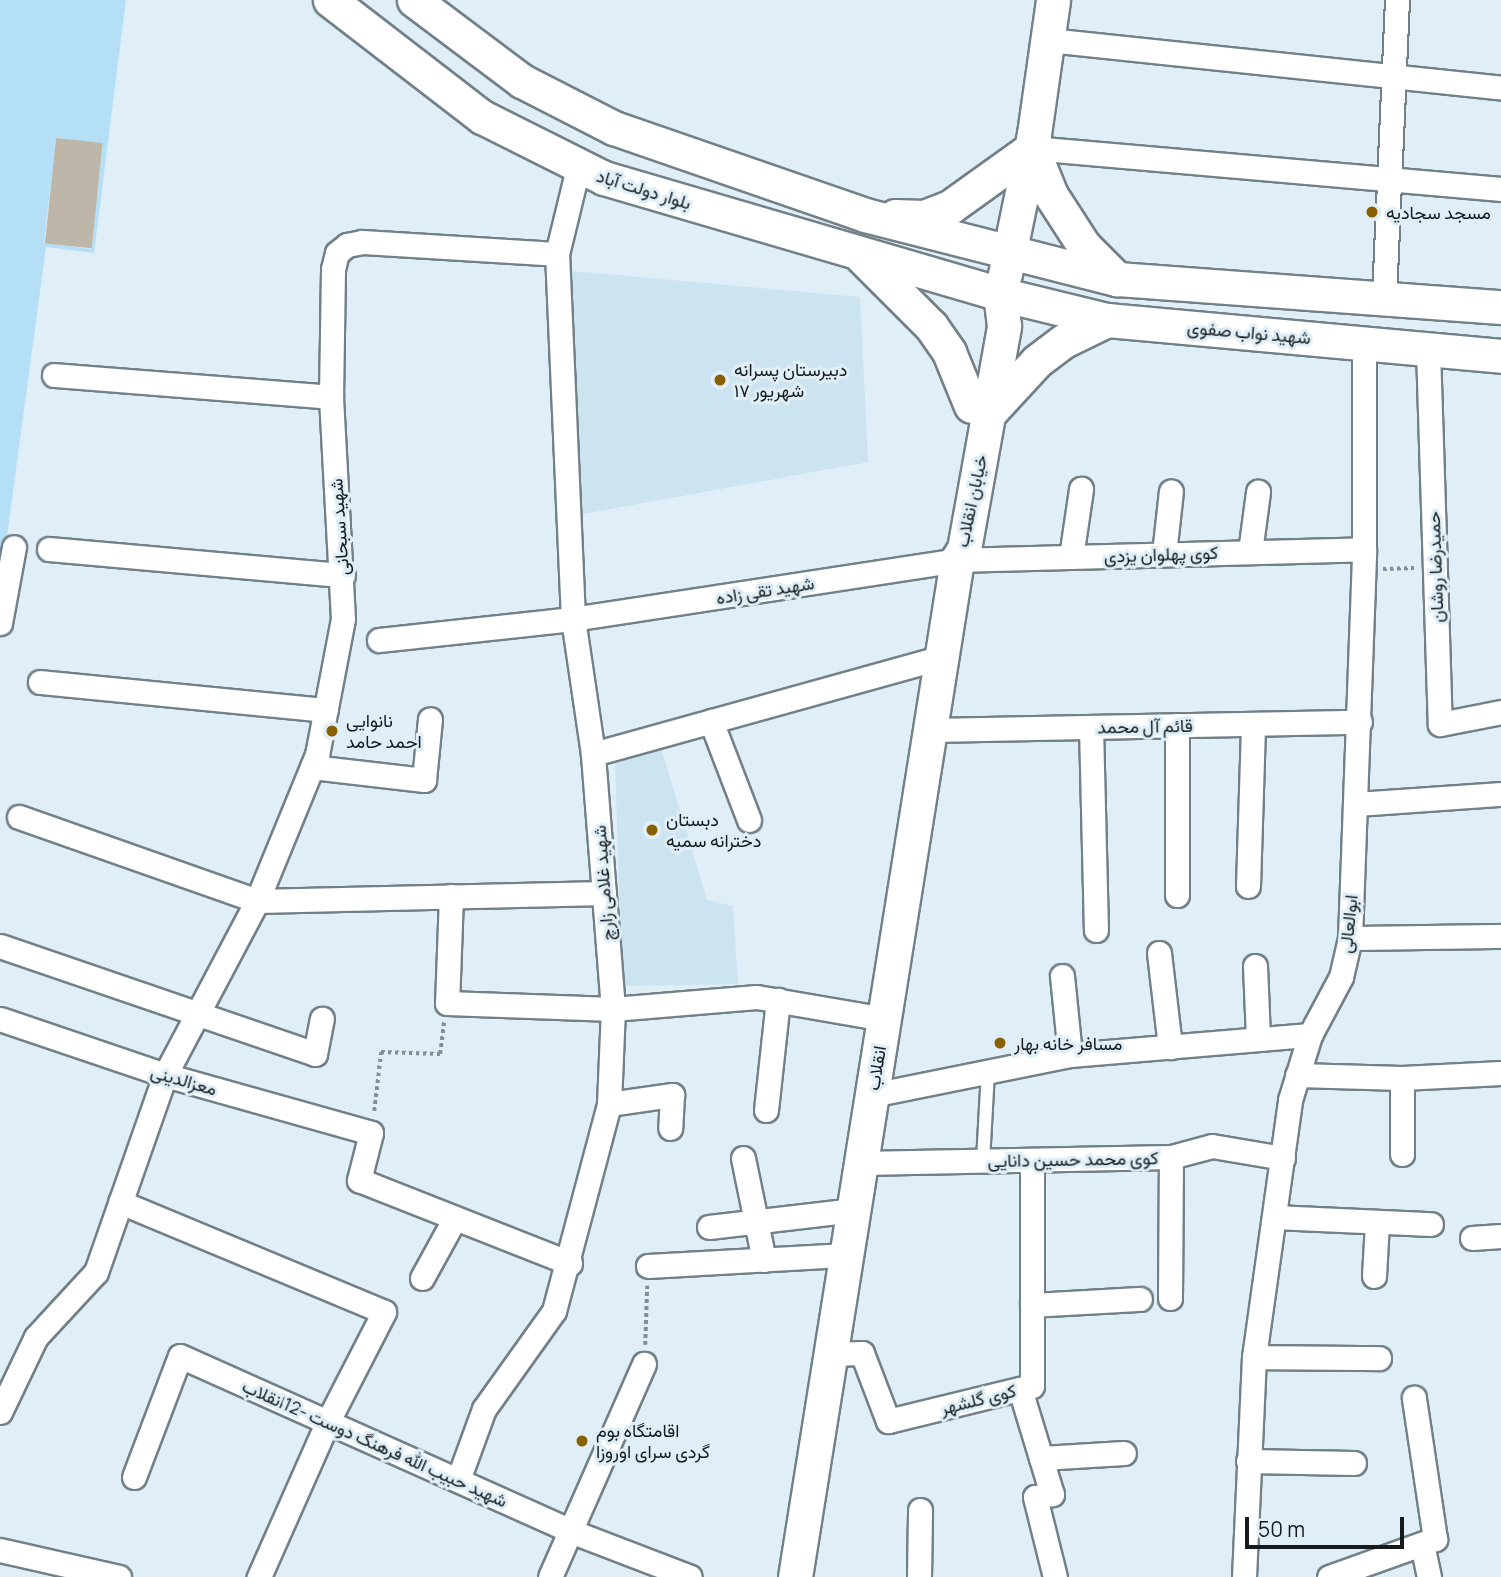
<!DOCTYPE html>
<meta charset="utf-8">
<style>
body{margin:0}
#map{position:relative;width:1501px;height:1577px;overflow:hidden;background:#dfeef7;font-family:Manrope,Vazirmatn,sans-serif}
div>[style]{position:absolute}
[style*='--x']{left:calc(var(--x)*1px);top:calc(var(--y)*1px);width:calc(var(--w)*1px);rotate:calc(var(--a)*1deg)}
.built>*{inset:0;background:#cce3f0}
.green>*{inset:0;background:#b4dff7}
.building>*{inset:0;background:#beb6a9;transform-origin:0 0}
.path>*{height:3.5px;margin-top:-1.75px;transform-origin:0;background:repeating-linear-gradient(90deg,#838d94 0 3.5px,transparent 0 7px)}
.roads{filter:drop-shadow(2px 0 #728088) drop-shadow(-2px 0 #728088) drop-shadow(0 2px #728088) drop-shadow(0 -2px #728088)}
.lane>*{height:12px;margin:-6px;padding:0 6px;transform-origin:6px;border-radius:6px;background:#fff}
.street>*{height:23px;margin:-11.5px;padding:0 11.5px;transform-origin:11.5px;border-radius:11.5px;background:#fff}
.secondary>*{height:33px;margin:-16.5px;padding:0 16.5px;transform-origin:16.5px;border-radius:16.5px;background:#fff}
.dots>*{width:19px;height:19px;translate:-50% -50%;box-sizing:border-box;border:4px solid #dfeef7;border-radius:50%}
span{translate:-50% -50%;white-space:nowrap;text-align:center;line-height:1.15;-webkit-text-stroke:6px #dfeef7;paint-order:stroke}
.street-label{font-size:18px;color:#141a1d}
.poi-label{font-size:18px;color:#141a1d}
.left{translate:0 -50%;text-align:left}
.scale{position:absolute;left:1245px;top:1517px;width:159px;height:32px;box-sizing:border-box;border:4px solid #141a1d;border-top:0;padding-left:9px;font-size:21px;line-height:24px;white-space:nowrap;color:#141a1d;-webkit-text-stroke:5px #dfeef7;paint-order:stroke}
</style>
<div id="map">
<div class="built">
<div style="clip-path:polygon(571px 271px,860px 297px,868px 462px,583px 514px)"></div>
<div style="clip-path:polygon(661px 748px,707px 900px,733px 906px,738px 984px,622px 986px,615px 759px)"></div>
</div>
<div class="green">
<div style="clip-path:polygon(evenodd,0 0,126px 0,94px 253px,46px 247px,0 588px,0 0,56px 138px,103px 144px,91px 249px,44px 243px,56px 138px)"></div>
</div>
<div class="building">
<div style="left:56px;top:138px;width:47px;height:106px;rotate:6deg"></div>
</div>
<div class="path">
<div style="--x:1383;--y:569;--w:31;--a:-2"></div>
<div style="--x:374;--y:1111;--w:59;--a:-83.2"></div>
<div style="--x:381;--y:1052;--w:59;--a:1.9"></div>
<div style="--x:440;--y:1054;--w:32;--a:-83"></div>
<div style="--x:645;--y:1345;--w:59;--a:-88.1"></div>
</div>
<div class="roads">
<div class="lane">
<div style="--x:983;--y:1161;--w:89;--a:-86.8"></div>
</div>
<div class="street">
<div style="--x:1048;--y:40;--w:456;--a:6"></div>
<div style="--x:1032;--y:148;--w:471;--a:5"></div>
<div style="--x:1384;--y:297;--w:297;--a:-87.5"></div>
<div style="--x:1428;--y:349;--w:375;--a:88.2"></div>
<div style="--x:1440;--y:724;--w:62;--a:-11.1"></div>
<div style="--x:54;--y:375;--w:278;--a:4.5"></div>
<div style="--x:49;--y:549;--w:295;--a:5.1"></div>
<div style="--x:1250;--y:552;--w:61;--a:-82.4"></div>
<div style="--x:1164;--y:554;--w:63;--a:-83.7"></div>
<div style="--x:1071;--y:557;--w:69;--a:-81.6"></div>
<div style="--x:0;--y:623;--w:77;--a:-79.6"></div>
<div style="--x:379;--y:640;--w:195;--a:-6.2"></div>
<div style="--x:573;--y:619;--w:389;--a:-8.7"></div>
<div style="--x:957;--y:560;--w:407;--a:-1.5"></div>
<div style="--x:40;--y:682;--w:287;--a:5.6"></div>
<div style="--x:711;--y:721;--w:106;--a:69"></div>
<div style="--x:1177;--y:725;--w:170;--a:90"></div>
<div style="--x:1091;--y:727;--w:203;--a:88.6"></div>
<div style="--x:930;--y:730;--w:430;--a:-1.1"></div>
<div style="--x:593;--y:754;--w:362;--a:-15.5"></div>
<div style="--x:312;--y:767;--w:113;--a:6.6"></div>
<div style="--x:424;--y:780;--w:61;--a:-84.4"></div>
<div style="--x:1357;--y:804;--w:144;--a:-4"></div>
<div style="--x:19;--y:817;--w:252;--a:19.4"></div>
<div style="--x:257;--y:901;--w:347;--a:-1.3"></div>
<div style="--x:1248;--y:886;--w:162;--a:-88.2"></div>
<div style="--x:451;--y:896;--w:107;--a:92.1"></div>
<div style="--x:447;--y:1003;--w:166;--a:2.1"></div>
<div style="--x:613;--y:1009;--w:144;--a:-4.8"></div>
<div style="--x:757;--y:997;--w:129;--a:9.8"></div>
<div style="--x:1350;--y:938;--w:151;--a:-0.8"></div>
<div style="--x:0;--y:946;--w:333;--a:18.9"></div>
<div style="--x:315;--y:1054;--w:36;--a:-79"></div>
<div style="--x:1159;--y:953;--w:95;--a:83.3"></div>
<div style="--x:1255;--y:966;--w:72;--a:87.6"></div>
<div style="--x:1062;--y:976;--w:79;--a:84.2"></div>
<div style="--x:0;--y:1019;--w:174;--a:18.7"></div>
<div style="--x:165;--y:1075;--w:214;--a:15.7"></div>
<div style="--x:371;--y:1133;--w:49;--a:104.3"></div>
<div style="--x:359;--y:1180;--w:227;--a:21.5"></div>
<div style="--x:1297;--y:1075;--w:105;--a:1.6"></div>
<div style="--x:1402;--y:1078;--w:99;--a:-2.9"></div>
<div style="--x:872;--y:1095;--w:202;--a:-11.4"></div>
<div style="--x:1070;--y:1055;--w:241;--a:-4.8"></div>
<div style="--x:609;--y:1104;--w:64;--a:-8.1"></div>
<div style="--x:672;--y:1095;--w:33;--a:93"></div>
<div style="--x:766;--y:1110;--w:111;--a:-83.8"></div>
<div style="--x:1402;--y:1154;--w:76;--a:-90"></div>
<div style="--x:743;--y:1158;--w:104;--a:78.4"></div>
<div style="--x:861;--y:1163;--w:310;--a:-1.1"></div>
<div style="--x:1171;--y:1157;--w:42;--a:-15"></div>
<div style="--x:1212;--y:1146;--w:72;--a:9.6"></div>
<div style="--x:120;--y:1202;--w:286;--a:22.6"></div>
<div style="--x:384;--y:1312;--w:123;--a:117.2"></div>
<div style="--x:328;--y:1421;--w:171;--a:113.9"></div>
<div style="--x:1274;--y:1217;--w:157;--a:2.6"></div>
<div style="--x:709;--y:1227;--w:146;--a:-6.7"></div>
<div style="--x:1472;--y:1238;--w:29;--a:-4"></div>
<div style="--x:648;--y:1266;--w:199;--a:-3.2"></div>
<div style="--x:1374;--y:1276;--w:54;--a:-86.8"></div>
<div style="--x:422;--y:1278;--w:68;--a:-61.2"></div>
<div style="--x:1170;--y:1298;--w:141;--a:-89.6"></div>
<div style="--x:1032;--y:1305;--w:108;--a:-3.2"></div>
<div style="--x:831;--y:1354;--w:31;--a:-2"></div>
<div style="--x:862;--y:1353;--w:73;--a:69.1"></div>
<div style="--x:888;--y:1421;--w:148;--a:-13.7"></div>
<div style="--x:1032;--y:1386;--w:225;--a:-90"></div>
<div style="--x:1254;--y:1357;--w:125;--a:0.5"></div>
<div style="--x:1020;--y:1389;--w:110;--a:73.1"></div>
<div style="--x:1052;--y:1494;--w:17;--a:170"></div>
<div style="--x:1035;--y:1497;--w:82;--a:76"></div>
<div style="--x:0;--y:1412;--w:83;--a:-64.4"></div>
<div style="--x:36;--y:1337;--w:88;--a:-47.3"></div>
<div style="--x:96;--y:1272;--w:209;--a:-70.7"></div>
<div style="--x:165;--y:1075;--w:197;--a:-62.1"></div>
<div style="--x:257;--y:901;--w:158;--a:-67.7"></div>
<div style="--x:317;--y:755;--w:138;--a:-79.2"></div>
<div style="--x:343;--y:619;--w:222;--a:-93.1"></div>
<div style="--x:331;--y:397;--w:128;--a:-89.1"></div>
<div style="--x:333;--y:269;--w:16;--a:-76"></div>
<div style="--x:337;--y:253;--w:13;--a:-39"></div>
<div style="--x:347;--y:245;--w:15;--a:-11"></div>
<div style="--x:362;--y:242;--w:195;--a:3.5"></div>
<div style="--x:557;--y:254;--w:89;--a:-76.3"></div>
<div style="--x:1041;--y:1458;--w:83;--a:-3.4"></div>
<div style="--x:1248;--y:1461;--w:106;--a:1.1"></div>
<div style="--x:134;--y:1477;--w:129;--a:-69.2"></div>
<div style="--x:180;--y:1356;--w:431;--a:24.1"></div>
<div style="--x:573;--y:1532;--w:125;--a:21"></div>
<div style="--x:458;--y:1480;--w:76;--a:-69.9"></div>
<div style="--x:484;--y:1409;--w:120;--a:-54.5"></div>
<div style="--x:554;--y:1311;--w:214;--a:-75.1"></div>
<div style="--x:609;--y:1104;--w:95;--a:-87.6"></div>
<div style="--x:613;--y:1009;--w:256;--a:-94.5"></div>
<div style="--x:593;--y:754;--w:136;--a:-98.4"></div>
<div style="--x:573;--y:619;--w:365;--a:-92.5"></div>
<div style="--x:1422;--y:1544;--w:34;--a:78"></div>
<div style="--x:0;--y:1550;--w:122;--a:12.8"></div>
<div style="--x:550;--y:1577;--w:233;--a:-66.2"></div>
<div style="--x:919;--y:1577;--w:67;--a:-89.1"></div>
<div style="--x:1244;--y:1577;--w:220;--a:-87.4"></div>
<div style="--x:1254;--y:1357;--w:260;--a:-82"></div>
<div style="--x:1290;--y:1100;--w:68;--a:-72.9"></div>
<div style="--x:1310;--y:1035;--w:66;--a:-61.9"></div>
<div style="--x:1341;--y:977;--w:40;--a:-77"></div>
<div style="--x:1350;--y:938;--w:389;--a:-87.9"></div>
<div style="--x:1364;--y:549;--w:206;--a:-90"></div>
<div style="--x:1329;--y:1577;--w:113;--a:-19.7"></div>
<div style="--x:1435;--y:1539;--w:143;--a:-98.5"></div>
</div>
<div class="secondary">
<div style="--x:330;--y:0;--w:192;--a:37.6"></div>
<div style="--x:482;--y:117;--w:136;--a:26.6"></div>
<div style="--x:604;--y:178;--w:413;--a:16.3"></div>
<div style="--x:1000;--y:294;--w:110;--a:13.7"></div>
<div style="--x:1107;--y:320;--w:396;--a:5.2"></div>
<div style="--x:414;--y:0;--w:135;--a:36.9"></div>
<div style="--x:522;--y:81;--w:103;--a:27.1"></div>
<div style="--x:614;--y:128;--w:266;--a:19.1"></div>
<div style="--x:865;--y:215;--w:260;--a:14.3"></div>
<div style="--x:1117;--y:279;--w:385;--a:4.2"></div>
<div style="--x:895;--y:216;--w:29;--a:2"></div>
<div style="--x:924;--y:217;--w:28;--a:-21"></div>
<div style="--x:950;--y:207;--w:101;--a:-35.7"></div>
<div style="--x:1032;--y:148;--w:51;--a:68"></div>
<div style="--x:1051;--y:195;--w:61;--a:57.1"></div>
<div style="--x:1084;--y:246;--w:47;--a:45"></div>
<div style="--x:862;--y:257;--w:98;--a:45"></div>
<div style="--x:931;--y:326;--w:32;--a:55"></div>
<div style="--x:949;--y:352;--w:58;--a:67.8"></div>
<div style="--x:1005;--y:274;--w:143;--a:-78.3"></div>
<div style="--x:1034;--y:134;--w:135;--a:-81.9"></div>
<div style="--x:990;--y:412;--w:69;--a:-47.3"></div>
<div style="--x:1037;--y:361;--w:34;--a:-37"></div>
<div style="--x:1064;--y:341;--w:48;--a:-26"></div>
<div style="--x:795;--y:1577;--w:1030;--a:-80.95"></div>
<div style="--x:957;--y:560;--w:13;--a:-58"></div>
<div style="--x:964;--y:549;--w:227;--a:-79.8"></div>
<div style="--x:1004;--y:326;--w:32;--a:-97"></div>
</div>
</div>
<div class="dots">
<div style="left:1372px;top:212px;background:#896000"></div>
<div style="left:720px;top:380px;background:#896000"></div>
<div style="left:332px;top:731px;background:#896000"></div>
<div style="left:652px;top:830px;background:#896000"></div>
<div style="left:1000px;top:1043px;background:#896000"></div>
<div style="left:582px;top:1441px;background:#896000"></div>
</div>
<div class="street-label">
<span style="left:644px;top:189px;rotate:17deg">بلوار دولت آباد</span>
<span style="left:1249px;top:332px;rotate:5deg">شهید نواب صفوی</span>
<span style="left:971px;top:501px;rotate:-78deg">خیابان انقلاب</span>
<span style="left:339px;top:527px;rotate:-94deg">شهید سبحانی</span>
<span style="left:1161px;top:554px;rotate:-2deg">کوی پهلوان یزدی</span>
<span style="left:1435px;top:567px;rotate:-92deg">حمیدرضا روشان</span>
<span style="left:765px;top:590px;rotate:-9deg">شهید تقی زاده</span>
<span style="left:1145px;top:726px;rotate:-1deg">قائم آل محمد</span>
<span style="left:603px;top:883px;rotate:-94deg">شهید غلامی زارچ</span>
<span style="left:1348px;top:924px;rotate:-84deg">ابوالعالی</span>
<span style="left:876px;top:1068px;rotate:-81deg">انقلاب</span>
<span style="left:184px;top:1080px;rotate:16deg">معزالدینی</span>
<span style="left:1073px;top:1159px;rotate:-1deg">کوی محمد حسین دانایی</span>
<span style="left:978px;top:1399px;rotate:-14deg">کوی گلشهر</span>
<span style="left:375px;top:1443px;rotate:24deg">شهید حبیب الله فرهنگ دوست -12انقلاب</span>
</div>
<div class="poi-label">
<span class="left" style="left:1386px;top:212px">مسجد سجادیه</span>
<span class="left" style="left:734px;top:380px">دبیرستان پسرانه<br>۱۷ شهریور</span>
<span class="left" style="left:346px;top:731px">نانوایی<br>احمد حامد</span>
<span class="left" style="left:666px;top:830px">دبستان<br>دخترانه سمیه</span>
<span class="left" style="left:1014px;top:1043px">مسافر خانه بهار</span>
<span class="left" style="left:596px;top:1441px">اقامتگاه بوم<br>گردی سرای اوروزا</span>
</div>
<div class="scale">50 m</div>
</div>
